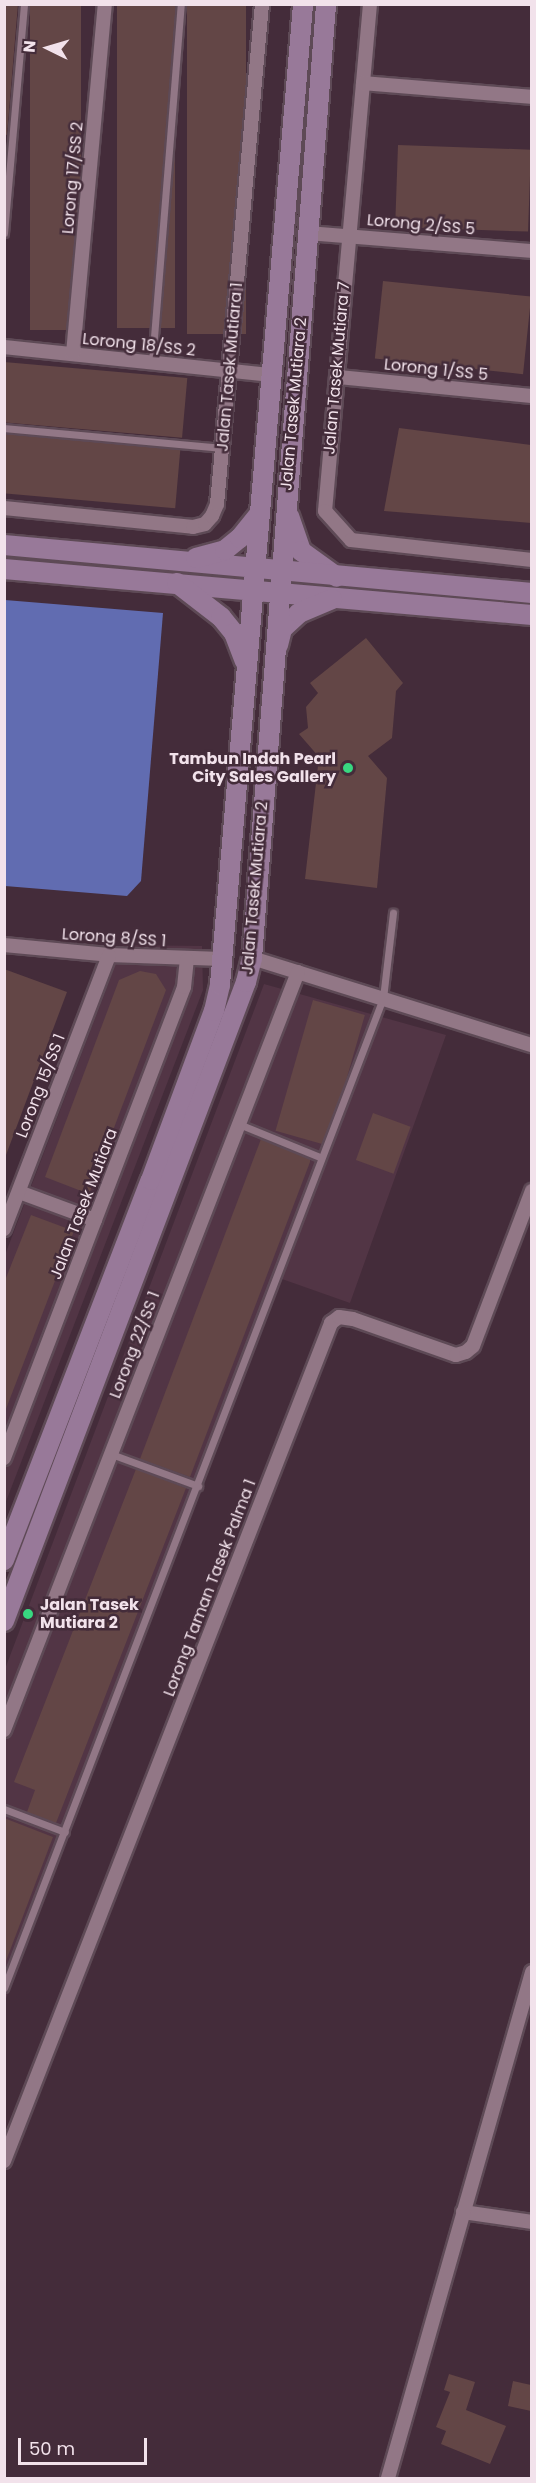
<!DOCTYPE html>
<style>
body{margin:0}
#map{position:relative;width:536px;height:2483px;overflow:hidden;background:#442c3a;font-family:Poppins,sans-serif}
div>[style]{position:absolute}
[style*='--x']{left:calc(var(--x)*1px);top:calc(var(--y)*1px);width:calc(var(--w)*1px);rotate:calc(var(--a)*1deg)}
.built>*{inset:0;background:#523545}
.water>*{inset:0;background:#616cb1}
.building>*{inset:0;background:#634646;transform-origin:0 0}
.roads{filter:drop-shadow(2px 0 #5e4a56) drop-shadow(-2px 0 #5e4a56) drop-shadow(0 2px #5e4a56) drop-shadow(0 -2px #5e4a56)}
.lane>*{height:7px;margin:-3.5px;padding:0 3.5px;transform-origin:3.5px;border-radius:3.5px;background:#927786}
.street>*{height:14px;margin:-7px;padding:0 7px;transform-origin:7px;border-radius:7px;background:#927786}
.secondary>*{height:20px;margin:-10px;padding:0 10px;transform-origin:10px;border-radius:10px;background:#987999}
.dots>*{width:16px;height:16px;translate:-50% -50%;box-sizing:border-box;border:3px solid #442c3a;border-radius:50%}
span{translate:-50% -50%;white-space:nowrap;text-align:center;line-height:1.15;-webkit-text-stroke:5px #442c3a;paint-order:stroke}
.street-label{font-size:16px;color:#f2e2eb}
.poi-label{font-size:16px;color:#f2e2eb;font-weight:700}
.right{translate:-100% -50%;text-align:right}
.left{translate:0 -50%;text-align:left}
.frame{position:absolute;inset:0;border:6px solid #f2e2eb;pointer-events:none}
.north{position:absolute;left:18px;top:18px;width:60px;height:60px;-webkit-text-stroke:4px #442c3a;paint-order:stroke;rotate:275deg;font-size:16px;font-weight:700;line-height:24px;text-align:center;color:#f2e2eb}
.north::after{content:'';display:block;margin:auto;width:21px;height:27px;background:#f2e2eb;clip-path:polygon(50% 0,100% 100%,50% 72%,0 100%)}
.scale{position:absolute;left:18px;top:2438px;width:129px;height:27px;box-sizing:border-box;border:3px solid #f2e2eb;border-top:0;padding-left:8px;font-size:18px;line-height:21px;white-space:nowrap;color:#f2e2eb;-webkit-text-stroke:4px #442c3a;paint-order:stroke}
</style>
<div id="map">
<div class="built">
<div style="clip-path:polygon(123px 945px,202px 946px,203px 990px,5px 1504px,5px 1255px)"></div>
<div style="clip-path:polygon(264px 984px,446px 1035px,350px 1303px,282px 1279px,5px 2001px,5px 1669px)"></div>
</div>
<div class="water">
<div style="clip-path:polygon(5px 600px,163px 613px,141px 881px,127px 896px,5px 886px)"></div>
</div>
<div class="building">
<div style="clip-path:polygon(4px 4px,18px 4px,7px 135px,4px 134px)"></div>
<div style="left:30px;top:4px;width:51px;height:326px"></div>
<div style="left:117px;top:4px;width:58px;height:324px"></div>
<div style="left:187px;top:4px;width:59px;height:330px"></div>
<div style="left:398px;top:145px;width:133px;height:82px;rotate:2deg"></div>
<div style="left:383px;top:281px;width:149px;height:78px;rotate:6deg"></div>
<div style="left:4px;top:362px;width:184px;height:60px;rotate:5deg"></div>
<div style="clip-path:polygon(399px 428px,531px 445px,531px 523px,384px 511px)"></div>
<div style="left:4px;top:434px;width:177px;height:59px;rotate:5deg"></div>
<div style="clip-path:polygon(366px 638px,403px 683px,396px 691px,392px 738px,368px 756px,387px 778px,377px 888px,305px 879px,319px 757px,299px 734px,308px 728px,306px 707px,318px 693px,310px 683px)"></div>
<div style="clip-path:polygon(4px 969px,67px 992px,6px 1155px,4px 1155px)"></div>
<div style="clip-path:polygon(140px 971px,156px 974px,166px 990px,89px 1194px,45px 1177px,119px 980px)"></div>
<div style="left:313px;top:1000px;width:54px;height:136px;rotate:16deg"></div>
<div style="left:373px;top:1113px;width:40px;height:50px;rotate:20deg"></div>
<div style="clip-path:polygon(261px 1139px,310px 1159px,310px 1162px,190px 1477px,140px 1459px)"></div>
<div style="clip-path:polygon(31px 1215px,74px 1231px,6px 1409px,4px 1283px)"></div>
<div style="clip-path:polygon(136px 1469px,186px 1488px,56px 1823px,27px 1812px,35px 1790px,14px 1782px)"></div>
<div style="clip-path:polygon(4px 1818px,53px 1837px,6px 1961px,4px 1961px)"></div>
<div style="clip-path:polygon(449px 2374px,475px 2382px,466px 2410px,506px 2426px,490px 2464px,441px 2444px,446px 2431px,436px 2427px,450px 2392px,444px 2390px)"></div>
<div style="clip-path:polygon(513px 2381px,531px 2385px,531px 2411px,508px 2406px)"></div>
</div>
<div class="roads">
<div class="lane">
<div style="--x:4;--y:233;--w:230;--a:-85"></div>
<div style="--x:152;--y:362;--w:359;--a:-85.4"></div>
<div style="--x:4;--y:428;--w:219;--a:5.2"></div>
<div style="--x:239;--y:1124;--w:87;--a:22.2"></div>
<div style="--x:111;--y:1454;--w:93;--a:20.2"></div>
<div style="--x:4;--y:1809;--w:65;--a:20.7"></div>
<div style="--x:4;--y:1988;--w:1060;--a:-69.05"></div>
<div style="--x:383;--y:998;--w:86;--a:-83.3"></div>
</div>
<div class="street">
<div style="--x:370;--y:4;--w:509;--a:95.07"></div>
<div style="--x:325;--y:511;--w:39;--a:48"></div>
<div style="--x:351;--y:540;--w:182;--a:6.3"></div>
<div style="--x:363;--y:83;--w:170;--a:4.7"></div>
<div style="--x:308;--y:233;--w:225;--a:4.6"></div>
<div style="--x:4;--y:347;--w:267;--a:6"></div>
<div style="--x:73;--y:354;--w:351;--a:-84.8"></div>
<div style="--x:338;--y:377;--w:195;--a:5.6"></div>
<div style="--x:4;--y:508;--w:190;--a:5.7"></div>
<div style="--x:193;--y:527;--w:12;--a:-14"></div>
<div style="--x:205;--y:524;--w:11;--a:-49"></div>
<div style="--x:212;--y:516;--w:13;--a:-67"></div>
<div style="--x:217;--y:504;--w:502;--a:-84.86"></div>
<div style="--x:4;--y:945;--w:105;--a:5.4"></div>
<div style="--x:109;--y:955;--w:113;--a:2"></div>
<div style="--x:252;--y:958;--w:293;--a:17.3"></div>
<div style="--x:19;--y:1192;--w:81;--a:20.2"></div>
<div style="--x:4;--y:1229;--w:293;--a:-69"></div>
<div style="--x:4;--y:1458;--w:504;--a:-69.08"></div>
<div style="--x:184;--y:987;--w:27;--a:-84"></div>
<div style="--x:4;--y:1730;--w:813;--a:-68.8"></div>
<div style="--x:4;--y:2161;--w:900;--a:-68.68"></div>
<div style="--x:331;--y:1323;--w:10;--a:-37"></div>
<div style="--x:339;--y:1317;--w:14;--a:8"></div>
<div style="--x:353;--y:1319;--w:109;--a:19.3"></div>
<div style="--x:456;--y:1355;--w:10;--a:-17"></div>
<div style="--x:466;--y:1352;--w:9;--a:-41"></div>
<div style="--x:473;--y:1346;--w:166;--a:-69.2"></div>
<div style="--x:463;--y:2212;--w:70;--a:8.2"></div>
<div style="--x:388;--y:2478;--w:526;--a:-74.11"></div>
</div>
<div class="secondary">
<div style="--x:289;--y:516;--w:37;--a:71"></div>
<div style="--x:301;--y:551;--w:44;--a:35.8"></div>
<div style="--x:4;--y:545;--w:530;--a:5.19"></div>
<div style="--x:196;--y:558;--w:30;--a:-15"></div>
<div style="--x:225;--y:550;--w:19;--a:-39"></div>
<div style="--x:240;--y:538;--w:32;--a:-51"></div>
<div style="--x:4;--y:569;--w:530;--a:4.98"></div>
<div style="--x:177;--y:583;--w:56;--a:37.7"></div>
<div style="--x:221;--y:617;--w:21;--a:51"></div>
<div style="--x:234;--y:633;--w:30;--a:69"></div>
<div style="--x:278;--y:645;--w:16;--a:-76"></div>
<div style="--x:282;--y:629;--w:23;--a:-43"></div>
<div style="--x:299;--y:613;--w:36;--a:-23"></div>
<div style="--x:4;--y:1560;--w:407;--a:-68.9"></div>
<div style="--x:151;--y:1180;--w:180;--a:-69.6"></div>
<div style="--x:214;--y:1011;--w:27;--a:-77"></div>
<div style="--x:220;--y:985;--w:985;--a:-85.16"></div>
<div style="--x:4;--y:1621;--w:683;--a:-69.26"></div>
<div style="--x:246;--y:982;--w:25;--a:-76"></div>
<div style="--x:252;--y:958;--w:957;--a:-85.56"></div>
</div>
</div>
<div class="dots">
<div style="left:348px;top:768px;background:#38d880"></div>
<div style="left:28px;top:1614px;background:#38d880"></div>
</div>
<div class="street-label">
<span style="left:73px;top:178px;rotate:-85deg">Lorong 17/SS 2</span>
<span style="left:421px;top:225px;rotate:5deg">Lorong 2/SS 5</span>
<span style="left:139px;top:345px;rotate:6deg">Lorong 18/SS 2</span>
<span style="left:230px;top:367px;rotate:-85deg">Jalan Tasek Mutiara 1</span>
<span style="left:337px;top:368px;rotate:-85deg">Jalan Tasek Mutiara 7</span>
<span style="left:436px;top:370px;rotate:6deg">Lorong 1/SS 5</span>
<span style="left:294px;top:404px;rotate:-85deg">Jalan Tasek Mutiara 2</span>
<span style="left:255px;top:888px;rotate:-85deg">Jalan Tasek Mutiara 2</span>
<span style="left:114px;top:938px;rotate:4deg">Lorong 8/SS 1</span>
<span style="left:41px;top:1086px;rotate:-69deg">Lorong 15/SS 1</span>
<span style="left:84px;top:1204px;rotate:-69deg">Jalan Tasek Mutiara</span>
<span style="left:135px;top:1345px;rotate:-69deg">Lorong 22/SS 1</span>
<span style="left:210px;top:1588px;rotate:-69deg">Lorong Taman Tasek Palma 1</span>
</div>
<div class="poi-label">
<span class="right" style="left:336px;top:768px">Tambun Indah Pearl<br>City Sales Gallery</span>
<span class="left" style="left:40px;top:1614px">Jalan Tasek<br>Mutiara 2</span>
</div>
<div class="frame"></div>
<div class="north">N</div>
<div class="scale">50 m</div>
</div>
